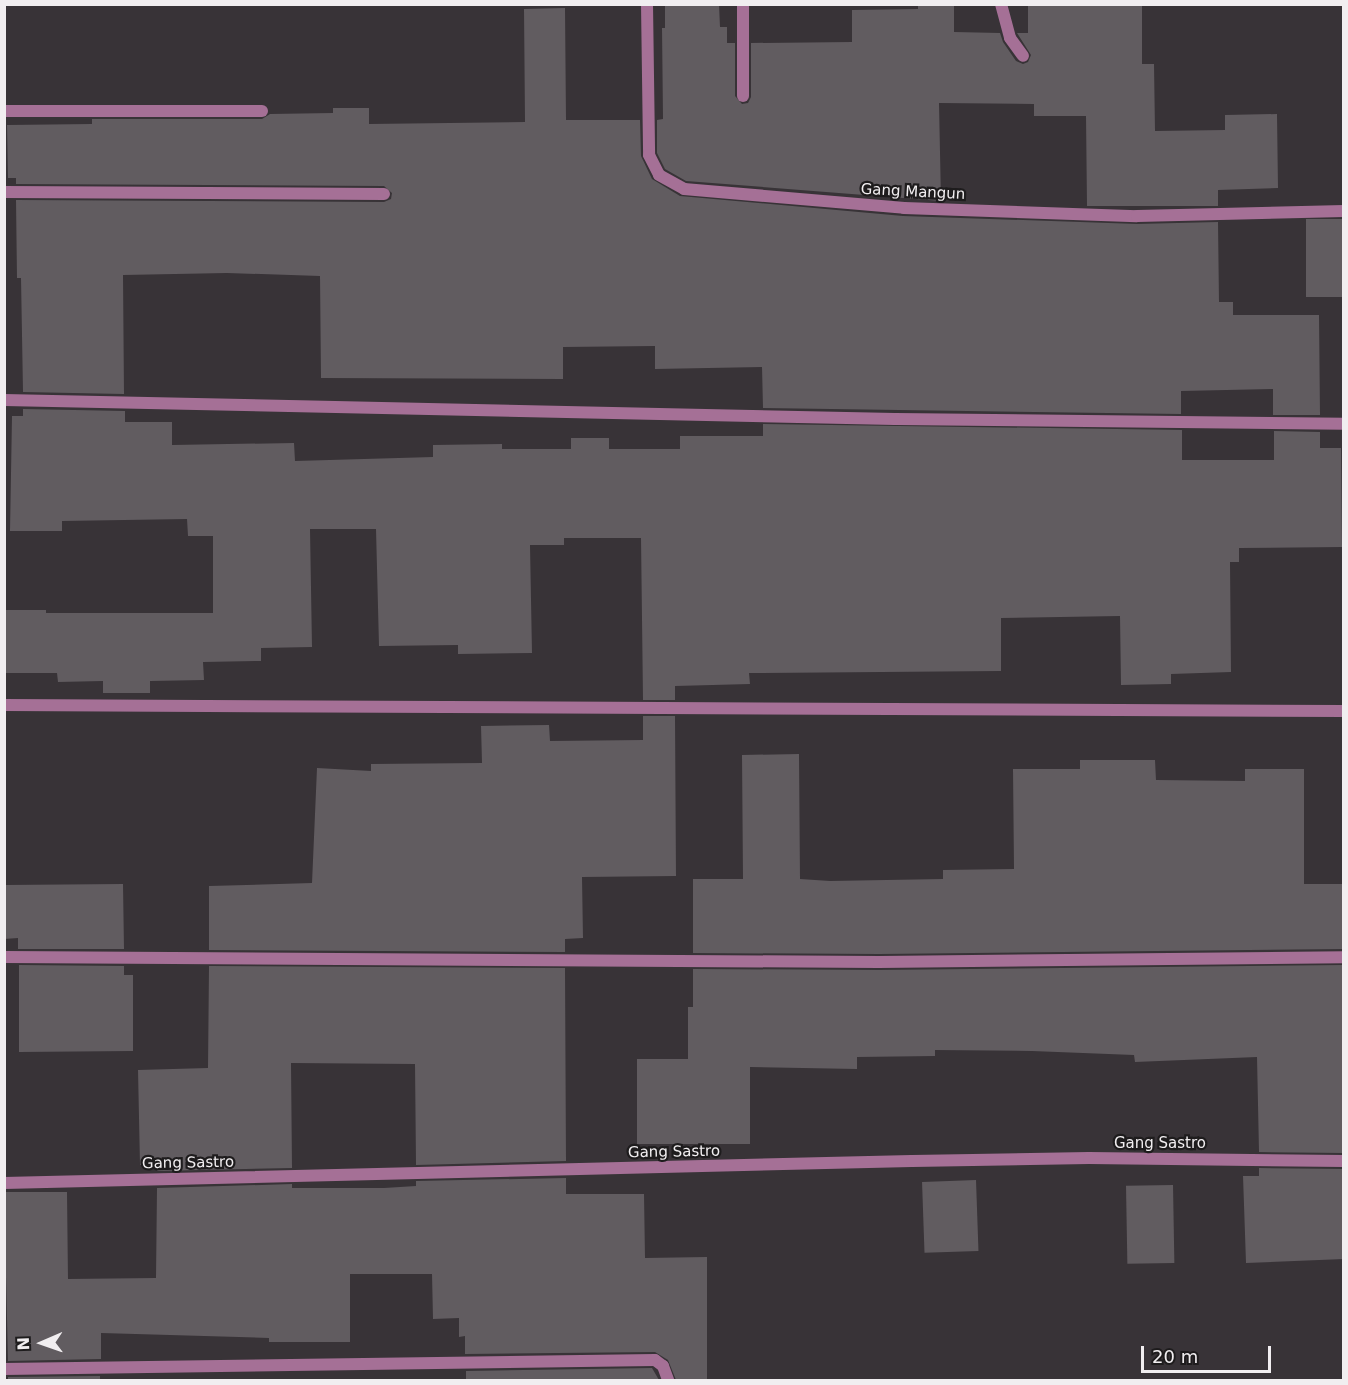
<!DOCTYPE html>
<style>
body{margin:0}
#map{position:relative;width:1348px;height:1385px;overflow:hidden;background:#383337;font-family:"DejaVu Sans",sans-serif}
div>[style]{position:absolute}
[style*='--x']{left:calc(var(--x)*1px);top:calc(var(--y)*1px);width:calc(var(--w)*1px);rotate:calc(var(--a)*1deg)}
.building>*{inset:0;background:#615c60;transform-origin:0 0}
.street>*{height:12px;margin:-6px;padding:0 6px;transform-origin:6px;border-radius:6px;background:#a57096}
span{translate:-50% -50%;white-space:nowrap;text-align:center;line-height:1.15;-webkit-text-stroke:4.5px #1e1c1d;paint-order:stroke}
.street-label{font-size:15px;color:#f1eef0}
.frame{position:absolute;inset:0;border:6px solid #f1eef0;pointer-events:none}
.north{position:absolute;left:12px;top:1313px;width:60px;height:60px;-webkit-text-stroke:4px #1e1c1d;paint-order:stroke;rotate:268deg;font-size:16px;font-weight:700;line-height:24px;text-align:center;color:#f1eef0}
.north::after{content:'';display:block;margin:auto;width:21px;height:27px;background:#f1eef0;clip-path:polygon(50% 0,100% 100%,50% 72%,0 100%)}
.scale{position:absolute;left:1141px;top:1346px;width:130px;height:27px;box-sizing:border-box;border:3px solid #f1eef0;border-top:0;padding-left:8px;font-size:18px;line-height:21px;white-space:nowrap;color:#f1eef0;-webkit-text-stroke:4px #1e1c1d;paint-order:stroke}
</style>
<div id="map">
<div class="building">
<div style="clip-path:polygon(665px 4px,719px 4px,720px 27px,727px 27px,727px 43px,735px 43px,735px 96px,742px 104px,748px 103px,751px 97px,751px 43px,852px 42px,852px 10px,918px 9px,918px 4px,954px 4px,954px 32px,1000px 33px,1003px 42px,1016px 61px,1023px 64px,1028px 62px,1031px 55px,1017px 33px,1028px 33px,1028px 4px,1142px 4px,1142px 64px,1154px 64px,1155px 131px,1225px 130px,1225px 115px,1277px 114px,1278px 188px,1218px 190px,1218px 206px,1087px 206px,1086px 116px,1034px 116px,1034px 104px,939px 103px,941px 201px,686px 181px,665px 169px,657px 153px,657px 120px,663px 119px,662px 28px,665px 28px)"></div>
<div style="clip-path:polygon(565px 8px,566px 120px,640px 120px,641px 156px,652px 179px,680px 196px,903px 216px,1137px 224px,1218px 222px,1219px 302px,1233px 302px,1233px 315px,1319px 315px,1320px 415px,1273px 415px,1273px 389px,1181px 391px,1181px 414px,763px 408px,762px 367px,655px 369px,655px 346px,563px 347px,563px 379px,321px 378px,320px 276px,227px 273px,123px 275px,124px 394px,23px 392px,21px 278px,17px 278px,16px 200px,384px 202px,391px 199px,392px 193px,384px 186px,16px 184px,16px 178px,8px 178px,7px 125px,92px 124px,92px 119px,262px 119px,270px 114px,333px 113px,333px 108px,369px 108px,369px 124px,525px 122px,524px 9px)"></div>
<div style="left:1344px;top:219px;width:78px;height:38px;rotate:90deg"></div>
<div style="clip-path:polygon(23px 409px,125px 411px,125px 422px,172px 422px,172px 445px,294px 443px,295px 461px,433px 457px,433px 445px,502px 444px,502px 449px,571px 449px,571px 438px,609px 438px,609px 449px,680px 449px,680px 436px,763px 436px,763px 424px,1182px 430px,1182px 460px,1274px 460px,1274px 431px,1320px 432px,1320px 448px,1341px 448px,1342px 547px,1239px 548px,1239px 562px,1230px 562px,1231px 672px,1171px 674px,1171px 684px,1121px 685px,1120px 616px,1001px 618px,1001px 671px,749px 673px,750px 684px,675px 686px,675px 700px,643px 700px,641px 538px,564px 538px,564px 545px,530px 545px,532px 653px,458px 654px,458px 645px,379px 646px,376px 529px,310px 529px,312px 647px,261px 648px,261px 661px,203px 662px,204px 680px,150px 681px,150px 693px,103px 693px,103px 681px,58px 682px,57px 673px,4px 673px,4px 610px,46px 610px,46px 613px,213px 613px,213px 536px,188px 536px,187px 519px,62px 521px,62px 531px,10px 531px,12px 416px,23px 416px)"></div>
<div style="clip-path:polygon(643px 716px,675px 716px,676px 876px,582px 877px,583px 938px,565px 939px,565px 952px,209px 950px,209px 886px,312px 883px,317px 768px,371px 771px,371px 764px,482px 763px,481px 726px,549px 725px,550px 741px,643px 740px)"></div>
<div style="clip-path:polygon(799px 754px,800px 879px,830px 881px,943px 879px,943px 870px,1014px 869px,1013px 769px,1080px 769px,1080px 760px,1155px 760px,1156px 780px,1245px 781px,1245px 769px,1304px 769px,1304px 884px,1344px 884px,1344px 949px,879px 954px,693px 953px,693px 879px,743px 879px,742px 755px)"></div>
<div style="clip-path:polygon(123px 884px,124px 949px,18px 949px,18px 938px,4px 939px,4px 885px)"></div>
<div style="clip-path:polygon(19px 965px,124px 966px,124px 975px,133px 975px,133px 1051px,19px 1052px)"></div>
<div style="clip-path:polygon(1344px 965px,1344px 1153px,1259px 1152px,1257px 1057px,1135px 1062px,1134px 1055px,1032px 1051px,935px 1050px,935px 1056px,857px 1057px,857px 1069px,750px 1067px,750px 1144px,637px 1144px,637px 1059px,688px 1059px,688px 1007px,693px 1007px,693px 969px,879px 970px)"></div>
<div style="clip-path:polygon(209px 966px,565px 968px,566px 1161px,416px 1165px,415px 1064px,291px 1063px,292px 1168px,157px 1171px,158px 1164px,140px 1165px,138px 1070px,208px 1068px)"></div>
<div style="clip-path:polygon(1259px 1168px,1344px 1169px,1344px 1259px,1246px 1263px,1243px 1176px,1259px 1176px)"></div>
<div style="clip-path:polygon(566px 1178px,566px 1194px,644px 1194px,645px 1258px,707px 1257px,707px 1380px,676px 1380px,668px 1360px,655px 1352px,465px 1354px,465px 1336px,459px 1337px,459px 1318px,433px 1319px,432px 1274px,350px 1274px,350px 1342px,269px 1342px,269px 1338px,101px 1333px,101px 1359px,8px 1361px,4px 1192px,67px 1192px,68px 1279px,156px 1278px,157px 1188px,292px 1184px,292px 1188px,384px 1188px,416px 1186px,416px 1181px)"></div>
<div style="left:976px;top:1180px;width:71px;height:54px;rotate:88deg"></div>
<div style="left:1173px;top:1185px;width:78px;height:47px;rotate:89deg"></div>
<div style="clip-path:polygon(652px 1368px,659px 1380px,466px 1380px,466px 1371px)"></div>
<div style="clip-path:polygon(100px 1376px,100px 1380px,8px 1380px,8px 1377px)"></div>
</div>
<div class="street">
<div style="--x:647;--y:4;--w:151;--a:89.2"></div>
<div style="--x:649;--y:155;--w:22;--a:63"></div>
<div style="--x:659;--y:175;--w:29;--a:29"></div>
<div style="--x:684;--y:189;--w:221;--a:4.9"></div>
<div style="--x:904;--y:208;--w:233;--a:2"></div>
<div style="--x:1137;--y:216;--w:207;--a:-1.4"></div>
<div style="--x:743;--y:4;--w:92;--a:90"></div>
<div style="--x:1001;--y:4;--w:35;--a:75"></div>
<div style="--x:1010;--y:38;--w:22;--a:54"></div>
<div style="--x:4;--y:111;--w:258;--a:0"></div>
<div style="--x:4;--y:192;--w:380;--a:0.3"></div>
<div style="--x:4;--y:400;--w:891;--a:1.22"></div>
<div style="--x:895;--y:419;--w:449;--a:0.6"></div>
<div style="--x:4;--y:705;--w:1340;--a:0.26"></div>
<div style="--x:4;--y:957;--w:875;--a:0.33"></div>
<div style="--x:879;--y:962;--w:465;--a:-0.6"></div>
<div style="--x:4;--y:1183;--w:908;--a:-1.39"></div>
<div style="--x:912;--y:1161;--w:177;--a:-1"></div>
<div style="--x:1089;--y:1158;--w:255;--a:0.7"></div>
<div style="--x:4;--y:1369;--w:651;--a:-0.79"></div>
<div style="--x:655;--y:1360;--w:10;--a:37"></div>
<div style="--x:663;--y:1366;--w:15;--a:70"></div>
</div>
<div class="street-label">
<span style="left:913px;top:192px;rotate:3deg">Gang Mangun</span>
<span style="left:1160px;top:1144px">Gang Sastro</span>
<span style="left:674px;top:1152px;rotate:-1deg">Gang Sastro</span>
<span style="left:188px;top:1163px;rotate:-1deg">Gang Sastro</span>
</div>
<div class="frame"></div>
<div class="north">N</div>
<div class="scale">20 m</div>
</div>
